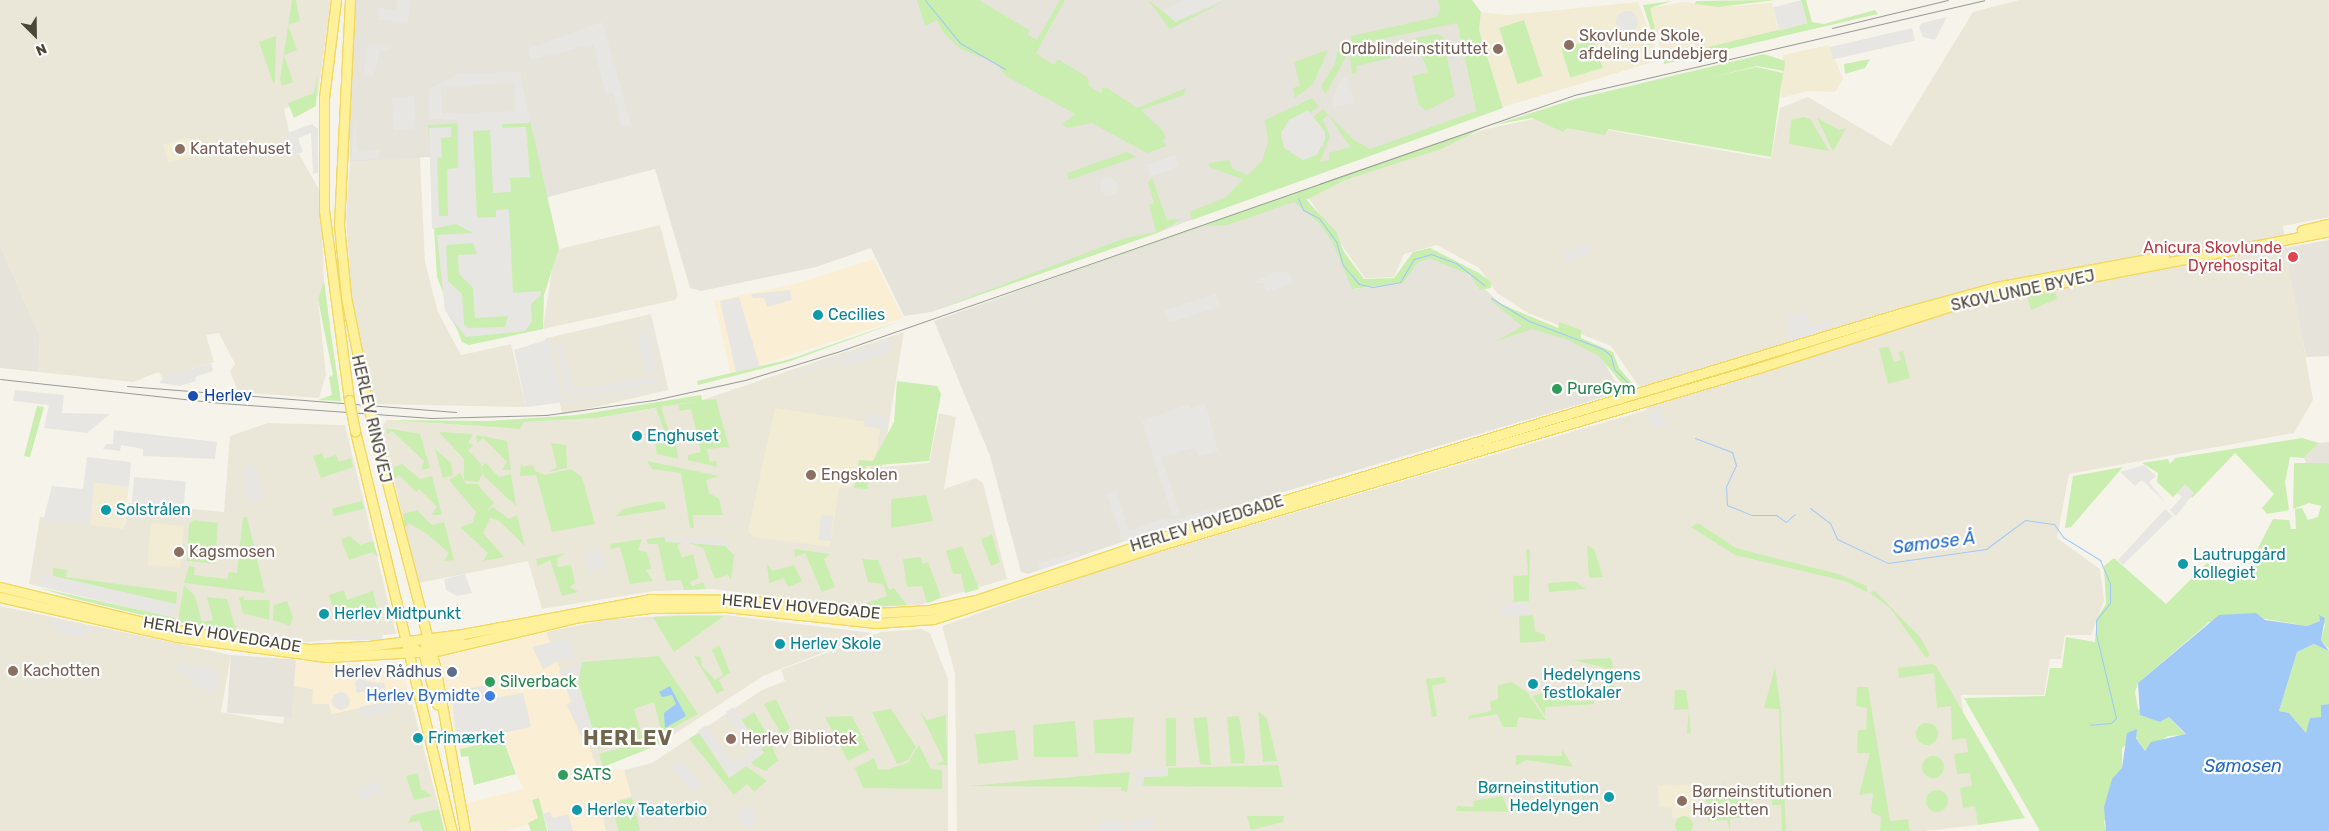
<!DOCTYPE html>
<meta charset="utf-8">
<style>
body{margin:0}
#map{position:relative;width:2329px;height:831px;overflow:hidden;background:#f6f4ea;font-family:Rubik,sans-serif}
div>[style]{position:absolute}
[style*='--x']{left:calc(var(--x)*1px);top:calc(var(--y)*1px);width:calc(var(--w)*1px);rotate:calc(var(--a)*1deg)}
.residential>*{inset:0;background:#ebe7d8;transform-origin:0 0}
.commercial>*{inset:0;background:#faefd4}
.industrial>*{inset:0;background:#e6e3db;transform-origin:0 0}
.education>*{inset:0;background:#f1ecd3;transform-origin:0 0}
.green>*{inset:0;background:#c9eeaf;transform-origin:0 0}
.round{border-radius:50%}
.parking>*{inset:0;background:#e8e6e2;transform-origin:0 0}
.water>*{inset:0;background:#a1c9f8}
.stream>*{height:1px;margin:-0.5px;padding:0 0.5px;transform-origin:0.5px;border-radius:0.5px;background:#a1c9f8}
.roads{filter:drop-shadow(1px 0 #f1d85e) drop-shadow(-1px 0 #f1d85e) drop-shadow(0 1px #f1d85e) drop-shadow(0 -1px #f1d85e)}
.major>*{height:9px;margin:-4.5px;padding:0 4.5px;transform-origin:4.5px;border-radius:4.5px;background:#fff09a}
.tram>*{height:1px;margin:-0.5px;padding:0 0.5px;transform-origin:0.5px;border-radius:0.5px;background:#999}
.bridges{filter:drop-shadow(1px 0 #f1d85e) drop-shadow(-1px 0 #f1d85e) drop-shadow(0 1px #f1d85e) drop-shadow(0 -1px #f1d85e)}
.major-bridge>*{height:9px;margin:-4.5px;padding:0 4.5px;transform-origin:4.5px;border-radius:4.5px;background:#fff09a}
.dots>*{width:14px;height:14px;translate:-50% -50%;box-sizing:border-box;border:2px solid #fff;border-radius:50%}
span{translate:-50% -50%;white-space:nowrap;text-align:center;line-height:1.15;-webkit-text-stroke:4.5px #fff;paint-order:stroke}
.education-label{font-size:16px;color:#785e54}
.left{translate:0 -50%;text-align:left}
.right{translate:-100% -50%;text-align:right}
.health-label{font-size:16px;color:#be3a42}
.street-label{font-size:16px;color:#4c4637}
.culture-label{font-size:16px;color:#0d838f}
.leisure-label{font-size:16px;color:#27864d}
.transit-label{font-size:16px;color:#164399}
.service-label{font-size:16px;color:#4e5e75}
.shop-label{font-size:16px;color:#366cbe}
.water-label{font-size:18px;color:#236bc5;font-style:italic}
.district-label{font-size:21px;color:#70664d;font-weight:700;letter-spacing:1px}
.north{position:absolute;left:10px;top:10px;width:50px;height:50px;-webkit-text-stroke:4px #fff;paint-order:stroke;rotate:157deg;font-size:14px;font-weight:700;line-height:20px;text-align:center;color:#4c4637}
.north::after{content:'';display:block;margin:auto;width:18px;height:22px;background:#4c4637;clip-path:polygon(50% 0,100% 100%,50% 72%,0 100%)}
</style>
<div id="map">
<div class="residential">
<div style="clip-path:polygon(0 0,331px 0,318px 95px,284px 109px,294px 155px,299px 154px,320px 191px,324px 280px,318px 299px,326px 375px,319px 398px,238px 392px,230px 371px,235px 364px,219px 333px,206px 335px,214px 362px,162px 378px,159px 372px,133px 382px,38px 372px,40px 336px,0 245px)"></div>
<div style="clip-path:polygon(2019px 0,2329px 0,2329px 217px,2283px 226px,2313px 400px,2294px 433px,2069px 474px,2057px 538px,2100px 569px,2104px 601px,2091px 635px,2065px 635px,2061px 659px,2050px 659px,2044px 695px,1961px 695px,1978px 825px,1924px 831px,957px 831px,955px 674px,942px 626px,1132px 560px,1647px 410px,1640px 388px,1611px 346px,1528px 313px,1497px 293px,1479px 268px,1437px 245px,1404px 254px,1394px 277px,1365px 278px,1305px 193px,1486px 129px,1539px 118px,1771px 159px,1780px 108px,1808px 97px,1891px 146px,1973px 12px)"></div>
<div style="clip-path:polygon(420px 157px,425px 262px,438px 312px,461px 355px,511px 344px,526px 407px,371px 404px,353px 314px,346px 218px,350px 162px)"></div>
<div style="clip-path:polygon(660px 225px,678px 295px,675px 300px,543px 329px,555px 250px)"></div>
<div style="left:651px;top:314px;width:78px;height:109px;rotate:77deg"></div>
<div style="clip-path:polygon(904px 332px,882px 467px,929px 463px,939px 413px,956px 417px,944px 489px,976px 478px,983px 483px,1007px 579px,919px 605px,866px 608px,713px 589px,654px 591px,542px 609px,528px 561px,419px 583px,381px 428px,387px 420px,519px 429px,523px 422px,597px 418px,702px 400px)"></div>
<div style="clip-path:polygon(268px 423px,345px 425px,396px 634px,306px 642px,225px 630px,29px 584px,40px 517px,125px 525px,128px 503px,224px 512px,230px 436px)"></div>
<div style="clip-path:polygon(0 606px,231px 655px,221px 712px,283px 724px,291px 685px,313px 689px,329px 704px,332px 714px,410px 696px,445px 831px,0 831px)"></div>
<div style="clip-path:polygon(680px 615px,726px 615px,873px 633px,763px 676px,664px 741px,597px 768px,546px 632px,611px 619px)"></div>
<div style="clip-path:polygon(921px 629px,930px 633px,948px 679px,948px 831px,606px 831px,600px 805px,631px 796px,624px 770px,652px 763px,762px 690px,785px 681px,781px 670px,881px 632px)"></div>
</div>
<div class="commercial">
<div style="clip-path:polygon(874px 259px,903px 318px,731px 375px,714px 301px,798px 283px)"></div>
<div style="clip-path:polygon(546px 632px,597px 768px,624px 770px,631px 796px,600px 805px,606px 831px,552px 831px,548px 820px,504px 831px,473px 831px,466px 803px,523px 789px,503px 739px,458px 750px,440px 657px)"></div>
<div style="clip-path:polygon(296px 660px,393px 666px,403px 670px,410px 696px,332px 714px,329px 704px,312px 704px,313px 689px,291px 685px)"></div>
</div>
<div class="industrial">
<div style="clip-path:polygon(356px 0,1452px 0,1476px 111px,1157px 233px,931px 312px,904px 316px,871px 248px,816px 267px,701px 291px,690px 288px,655px 169px,544px 198px,542px 329px,466px 344px,445px 310px,430px 157px,350px 162px,348px 89px)"></div>
<div style="clip-path:polygon(1300px 191px,1326px 224px,1355px 289px,1401px 283px,1417px 260px,1429px 254px,1457px 264px,1522px 323px,1596px 347px,1621px 392px,1175px 524px,1028px 574px,1021px 572px,990px 456px,934px 321px)"></div>
<div style="clip-path:polygon(2329px 240px,2329px 356px,2306px 357px,2285px 248px)"></div>
<div style="clip-path:polygon(0 245px,40px 336px,38px 372px,0 368px)"></div>
<div style="clip-path:polygon(2329px 442px,2329px 463px,2306px 463px,2304px 458px,2319px 443px)"></div>
<div style="left:231px;top:655px;width:65px;height:58px;rotate:4deg"></div>
</div>
<div class="education">
<div style="clip-path:polygon(1638px 2px,1660px 60px,1503px 107px,1479px 30px,1481px 12px,1508px 15px)"></div>
<div style="clip-path:polygon(1684px 2px,1719px 7px,1772px 3px,1778px 30px,1663px 58px,1649px 8px)"></div>
<div style="clip-path:polygon(1829px 45px,1843px 79px,1835px 92px,1808px 91px,1781px 98px,1783px 55px)"></div>
<div style="left:189px;top:137px;width:19px;height:27px;rotate:74deg"></div>
<div style="clip-path:polygon(775px 408px,881px 424px,875px 462px,851px 487px,839px 488px,830px 547px,753px 537px,748px 531px)"></div>
<div style="left:94px;top:483px;width:35px;height:42px;rotate:7deg"></div>
<div style="left:151px;top:523px;width:33px;height:42px;rotate:5deg"></div>
<div style="clip-path:polygon(1696px 784px,1699px 812px,1693px 817px,1673px 818px,1671px 806px,1659px 807px,1658px 786px)"></div>
</div>
<div class="green">
<div style="clip-path:polygon(292px 0,296px 0,300px 21px,288px 25px,297px 50px,284px 55px,293px 82px,282px 86px,280px 79px)"></div>
<div style="clip-path:polygon(917px 0,979px 0,1029px 30px,1028px 35px,1037px 40px,1060px 0,1065px 0,1036px 53px,1054px 65px,1058px 59px,1088px 78px,1089px 86px,1102px 94px,1102px 88px,1107px 88px,1137px 108px,1186px 88px,1184px 95px,1141px 110px,1163px 131px,1166px 138px,1162px 140px,1167px 146px,1147px 153px,1092px 123px,1067px 128px,1062px 124px,1075px 114px,1006px 76px,996px 63px,961px 49px,944px 34px,937px 20px,925px 26px)"></div>
<div style="clip-path:polygon(1148px 0,1176px 22px,1227px 0,1170px 29px)"></div>
<div style="clip-path:polygon(evenodd,1438px 0,1472px 0,1481px 12px,1479px 30px,1503px 108px,1192px 220px,1190px 212px,1226px 197px,1243px 179px,1209px 167px,1209px 163px,1229px 160px,1233px 169px,1248px 175px,1262px 161px,1268px 142px,1265px 120px,1312px 98px,1319px 106px,1310px 113px,1308px 110px,1323px 149px,1325px 132px,1313px 117px,1323px 109px,1354px 140px,1370px 149px,1476px 111px,1457px 23px,1352px 45px,1326px 94px,1321px 86px,1335px 64px,1339px 45px,1352px 45px,1351px 36px,1436px 17px,1440px 10px,1438px 0,1328px 114px,1350px 147px,1329px 153px,1329px 160px,1320px 162px,1330px 136px,1323px 120px,1328px 114px)"></div>
<div style="clip-path:polygon(1775px 0,1719px 7px,1695px 4px,1696px 1px)"></div>
<div style="clip-path:polygon(1801px 0,1806px 0,1812px 22px,1824px 24px,1875px 10px,1878px 14px,1664px 64px,1663px 58px,1807px 23px)"></div>
<div style="clip-path:polygon(1672px 1px,1650px 8px,1655px 29px,1651px 30px,1643px 5px)"></div>
<div style="left:1524px;top:20px;width:59px;height:26px;rotate:72deg"></div>
<div style="clip-path:polygon(1437px 34px,1443px 37px,1455px 96px,1426px 111px,1419px 105px,1412px 76px,1428px 72px,1415px 38px)"></div>
<div style="clip-path:polygon(276px 36px,275px 82px,273px 83px,259px 42px)"></div>
<div style="left:1594px;top:39px;width:30px;height:34px;rotate:73deg"></div>
<div style="clip-path:polygon(1368px 49px,1375px 56px,1387px 53px,1391px 58px,1356px 66px,1357px 73px,1352px 74px,1350px 57px)"></div>
<div style="clip-path:polygon(1328px 50px,1313px 84px,1295px 98px,1293px 88px,1300px 86px,1294px 62px)"></div>
<div style="clip-path:polygon(1764px 54px,1785px 61px,1784px 71px,1757px 66px,1709px 78px,1756px 67px,1783px 73px,1771px 157px,1608px 129px,1605px 135px,1567px 128px,1563px 132px,1532px 118px,1494px 125px,1575px 99px)"></div>
<div style="clip-path:polygon(1870px 59px,1865px 68px,1845px 74px,1844px 64px)"></div>
<div style="clip-path:polygon(318px 71px,316px 106px,294px 118px,288px 103px,314px 93px)"></div>
<div style="clip-path:polygon(1804px 117px,1811px 120px,1829px 151px,1789px 144px,1791px 120px)"></div>
<div style="clip-path:polygon(1817px 118px,1839px 130px,1846px 128px,1833px 151px)"></div>
<div style="clip-path:polygon(530px 120px,559px 248px,544px 295px,543px 329px,469px 345px,462px 342px,437px 277px,428px 125px)"></div>
<div style="clip-path:polygon(1485px 127px,1441px 149px,1345px 180px,1306px 200px,1336px 231px,1344px 252px,1364px 279px,1394px 278px,1413px 252px,1430px 248px,1479px 273px,1491px 282px,1491px 288px,1480px 290px,1470px 275px,1429px 258px,1417px 263px,1403px 283px,1352px 289px,1332px 241px,1318px 222px,1294px 202px,1228px 225px,1204px 226px,934px 321px,1300px 191px)"></div>
<div style="clip-path:polygon(1127px 152px,1136px 157px,1069px 180px,1067px 173px)"></div>
<div style="clip-path:polygon(1152px 178px,1167px 220px,1182px 219px,1172px 225px,1157px 233px,931px 312px,1125px 238px,1156px 232px,1149px 205px,1154px 203px,1148px 182px)"></div>
<div style="clip-path:polygon(324px 280px,331px 334px,341px 401px,318px 400px,332px 395px,329px 377px,333px 375px,318px 299px)"></div>
<div style="clip-path:polygon(2055px 292px,2057px 299px,2031px 310px,2027px 297px)"></div>
<div style="clip-path:polygon(1489px 299px,1558px 328px,1559px 322px,1581px 330px,1581px 338px,1613px 352px,1619px 368px,1637px 389px,1629px 392px,1599px 356px,1568px 340px,1532px 329px,1497px 341px,1522px 326px)"></div>
<div style="clip-path:polygon(906px 319px,788px 362px,698px 385px,697px 381px,787px 360px)"></div>
<div style="clip-path:polygon(1889px 347px,1894px 362px,1901px 360px,1899px 352px,1903px 351px,1910px 378px,1888px 384px,1879px 348px)"></div>
<div style="clip-path:polygon(897px 381px,937px 386px,941px 394px,929px 461px,866px 466px,868px 489px,854px 488px,859px 460px,873px 461px,894px 422px)"></div>
<div style="clip-path:polygon(701px 395px,702px 400px,716px 399px,729px 447px,707px 449px,710px 462px,716px 461px,717px 467px,688px 460px,688px 455px,701px 452px,691px 409px,680px 411px,678px 405px,698px 401px,661px 407px,669px 431px,675px 433px,678px 459px,657px 454px,655px 444px,668px 441px,656px 408px,660px 407px,597px 418px,524px 422px,520px 429px,388px 420px,489px 421px,577px 415px)"></div>
<div style="clip-path:polygon(37px 406px,44px 407px,30px 457px,24px 456px)"></div>
<div style="clip-path:polygon(386px 428px,420px 434px,430px 468px,421px 470px,424px 461px,392px 431px,387px 435px)"></div>
<div style="clip-path:polygon(439px 432px,473px 434px,468px 443px,474px 445px,468px 450px,481px 464px,483px 473px,478px 482px,464px 480px,464px 459px)"></div>
<div style="clip-path:polygon(476px 435px,507px 441px,511px 470px,502px 470px,507px 462px,483px 438px,477px 443px)"></div>
<div style="clip-path:polygon(2302px 438px,2319px 443px,2304px 458px,2290px 457px,2285px 482px,2289px 510px,2267px 514px,2262px 508px,2274px 494px,2235px 453px,2192px 498px,2185px 485px,2173px 497px,2157px 482px,2158px 473px,2142px 463px,2168px 459px,2170px 464px,2175px 458px)"></div>
<div style="clip-path:polygon(551px 443px,566px 445px,567px 468px,549px 472px,557px 467px)"></div>
<div style="clip-path:polygon(435px 449px,451px 463px,453px 475px,443px 478px)"></div>
<div style="clip-path:polygon(322px 453px,324px 459px,336px 455px,339px 462px,351px 458px,353px 467px,321px 478px,313px 456px)"></div>
<div style="clip-path:polygon(521px 461px,522px 467px,533px 465px,535px 471px,545px 475px,571px 469px,582px 477px,595px 524px,552px 532px,536px 475px,520px 476px)"></div>
<div style="clip-path:polygon(647px 461px,719px 476px,706px 480px,709px 493px,719px 499px,723px 515px,693px 515px,694px 528px,690px 528px,681px 473px,652px 469px)"></div>
<div style="clip-path:polygon(486px 463px,499px 477px,511px 474px,516px 506px,484px 476px,482px 466px)"></div>
<div style="clip-path:polygon(2294px 463px,2329px 463px,2329px 649px,2321px 640px,2325px 625px,2319px 616px,2320px 621px,2307px 626px,2237px 614px,2209px 622px,2138px 683px,2135px 692px,2138px 709px,2160px 722px,2169px 717px,2186px 735px,2168px 736px,2145px 751px,2136px 737px,2122px 748px,2122px 768px,2104px 822px,2106px 831px,2040px 831px,1964px 698px,2045px 696px,2050px 668px,2062px 668px,2066px 637px,2095px 642px,2097px 618px,2106px 604px,2104px 566px,2114px 558px,2166px 604px,2207px 563px,2223px 573px,2247px 569px,2273px 519px,2289px 520px,2291px 529px,2296px 529px,2295px 509px,2302px 508px,2308px 520px,2318px 517px,2321px 506px,2309px 503px,2293px 509px)"></div>
<div style="clip-path:polygon(402px 464px,420px 479px,432px 476px,442px 515px,431px 515px,437px 507px,419px 489px,416px 492px,399px 475px,394px 479px,394px 467px)"></div>
<div style="clip-path:polygon(2123px 467px,2071px 527px,2065px 528px,2073px 476px)"></div>
<div style="clip-path:polygon(460px 473px,466px 484px,477px 484px,494px 503px,486px 512px,493px 507px,509px 519px,517px 515px,525px 546px,498px 520px,490px 518px,483px 533px,504px 557px,483px 561px,488px 553px,460px 527px,472px 523px,476px 512px,449px 480px)"></div>
<div style="clip-path:polygon(926px 495px,933px 521px,891px 528px,891px 499px)"></div>
<div style="left:362px;top:501px;width:8px;height:31px;rotate:76deg"></div>
<div style="clip-path:polygon(655px 502px,664px 502px,666px 509px,615px 517px,623px 509px)"></div>
<div style="clip-path:polygon(417px 510px,432px 525px,444px 522px,454px 560px,444px 561px,449px 553px,427px 534px,409px 523px,405px 528px,403px 514px)"></div>
<div style="clip-path:polygon(243px 517px,247px 517px,265px 593px,184px 583px,189px 566px,195px 567px,194px 575px,227px 579px,229px 572px,237px 573px)"></div>
<div style="clip-path:polygon(194px 520px,218px 523px,215px 564px,187px 561px,189px 524px)"></div>
<div style="clip-path:polygon(1698px 523px,1736px 548px,1838px 574px,1867px 586px,1867px 592px,1845px 581px,1735px 555px,1691px 527px)"></div>
<div style="clip-path:polygon(992px 535px,1000px 562px,991px 566px,981px 539px)"></div>
<div style="clip-path:polygon(350px 536px,360px 545px,373px 541px,378px 557px,372px 552px,349px 560px,341px 539px)"></div>
<div style="clip-path:polygon(665px 537px,665px 542px,682px 543px,677px 545px,682px 558px,693px 554px,699px 578px,690px 582px,692px 586px,703px 582px,706px 589px,684px 590px,681px 580px,666px 581px,658px 544px,648px 544px,646px 539px)"></div>
<div style="clip-path:polygon(642px 539px,638px 550px,647px 552px,651px 569px,646px 570px,653px 581px,630px 584px,620px 547px,611px 549px,610px 544px)"></div>
<div style="clip-path:polygon(689px 543px,725px 546px,734px 555px,731px 580px,728px 575px,715px 579px,703px 548px)"></div>
<div style="clip-path:polygon(1587px 545px,1594px 549px,1603px 577px,1589px 578px)"></div>
<div style="clip-path:polygon(962px 546px,979px 589px,965px 593px,961px 574px,953px 574px,946px 551px)"></div>
<div style="clip-path:polygon(794px 549px,830px 554px,824px 559px,835px 587px,822px 592px,805px 553px,795px 557px)"></div>
<div style="clip-path:polygon(1526px 549px,1530px 549px,1529px 601px,1510px 602px,1514px 600px,1513px 576px,1528px 575px)"></div>
<div style="clip-path:polygon(566px 553px,557px 558px,558px 567px,571px 565px,575px 583px,570px 587px,578px 592px,562px 596px,550px 560px,538px 566px,536px 559px)"></div>
<div style="clip-path:polygon(920px 557px,923px 564px,928px 562px,941px 597px,933px 601px,927px 603px,922px 586px,908px 587px,906px 583px,903px 559px)"></div>
<div style="clip-path:polygon(862px 559px,878px 560px,889px 590px,894px 588px,907px 605px,866px 607px,866px 603px,887px 596px,883px 584px,868px 582px)"></div>
<div style="clip-path:polygon(767px 564px,773px 571px,794px 565px,802px 581px,788px 587px,784px 578px,769px 583px)"></div>
<div style="clip-path:polygon(53px 568px,67px 570px,66px 577px,177px 592px,176px 604px,53px 576px)"></div>
<div style="clip-path:polygon(1574px 581px,1586px 589px,1549px 592px,1548px 583px)"></div>
<div style="clip-path:polygon(184px 585px,195px 596px,202px 622px,213px 620px,207px 597px,227px 599px,237px 633px,178px 622px)"></div>
<div style="clip-path:polygon(40px 588px,176px 618px,175px 623px,76px 599px)"></div>
<div style="clip-path:polygon(344px 590px,347px 600px,373px 591px,378px 612px,335px 615px,329px 595px)"></div>
<div style="clip-path:polygon(1875px 591px,1920px 637px,1930px 655px,1926px 658px,1890px 608px,1870px 593px)"></div>
<div style="clip-path:polygon(244px 596px,244px 600px,270px 600px,269px 620px,243px 613px,239px 598px)"></div>
<div style="clip-path:polygon(287px 601px,293px 618px,290px 626px,273px 620px,274px 605px)"></div>
<div style="clip-path:polygon(1533px 615px,1535px 631px,1545px 635px,1545px 641px,1520px 643px,1519px 616px)"></div>
<div style="clip-path:polygon(724px 616px,674px 652px,653px 617px,680px 616px)"></div>
<div style="clip-path:polygon(2314px 644px,2329px 651px,2329px 704px,2321px 705px,2322px 717px,2306px 733px,2289px 713px,2279px 711px,2297px 652px)"></div>
<div style="clip-path:polygon(719px 645px,730px 672px,719px 680px,724px 690px,717px 694px,694px 656px,701px 657px,702px 666px,715px 680px,723px 675px,712px 650px)"></div>
<div style="clip-path:polygon(659px 656px,698px 714px,662px 734px,654px 702px,634px 709px,643px 739px,598px 749px,578px 682px,582px 662px)"></div>
<div style="clip-path:polygon(1610px 658px,1612px 660px,1615px 698px,1608px 696px,1606px 668px,1573px 660px)"></div>
<div style="clip-path:polygon(1932px 664px,1936px 666px,2025px 818px,1978px 825px,1975px 806px,1963px 808px,1960px 788px,1972px 786px,1970px 773px,1957px 774px,1954px 754px,1968px 752px,1966px 738px,1952px 740px,1951px 706px,1937px 708px,1934px 673px,1899px 678px,1898px 668px)"></div>
<div style="clip-path:polygon(1775px 667px,1781px 711px,1786px 831px,1782px 831px,1781px 805px,1772px 805px,1771px 795px,1781px 794px,1779px 709px,1764px 708px)"></div>
<div style="clip-path:polygon(1445px 677px,1446px 683px,1432px 685px,1437px 716px,1432px 717px,1426px 679px)"></div>
<div style="clip-path:polygon(1512px 682px,1527px 692px,1546px 720px,1518px 717px,1517px 727px,1503px 727px,1497px 714px,1469px 719px,1468px 716px,1491px 711px,1490px 701px,1498px 699px,1498px 685px)"></div>
<div style="clip-path:polygon(1857px 687px,1868px 687px,1890px 821px,1908px 819px,1910px 831px,1880px 831px,1881px 817px,1871px 812px,1873px 793px,1859px 795px,1870px 753px,1857px 753px,1858px 730px,1866px 730px,1867px 708px,1856px 706px)"></div>
<div style="clip-path:polygon(1675px 690px,1686px 690px,1690px 719px,1691px 733px,1687px 734px,1689px 709px,1674px 710px)"></div>
<div style="clip-path:polygon(1544px 693px,1545px 698px,1574px 696px,1575px 702px,1594px 700px,1594px 704px,1545px 707px,1545px 716px,1532px 696px)"></div>
<div style="clip-path:polygon(776px 699px,790px 728px,782px 736px,764px 704px)"></div>
<div style="clip-path:polygon(891px 709px,916px 747px,908px 760px,897px 764px,872px 712px)"></div>
<div style="clip-path:polygon(1258px 711px,1267px 718px,1277px 761px,1263px 762px)"></div>
<div style="clip-path:polygon(754px 712px,771px 741px,759px 746px,742px 720px)"></div>
<div style="clip-path:polygon(920px 712px,927px 720px,946px 715px,947px 765px,934px 765px,944px 761px)"></div>
<div style="clip-path:polygon(852px 716px,869px 750px,848px 761px,825px 717px)"></div>
<div style="clip-path:polygon(1239px 716px,1245px 756px,1244px 763px,1231px 763px,1227px 717px)"></div>
<div style="clip-path:polygon(1134px 717px,1131px 754px,1095px 753px,1093px 720px)"></div>
<div style="clip-path:polygon(1207px 717px,1211px 765px,1200px 764px,1193px 718px)"></div>
<div style="left:1166px;top:718px;width:10px;height:48px"></div>
<div style="clip-path:polygon(1075px 721px,1078px 757px,1034px 757px,1033px 725px)"></div>
<div class="round" style="left:1916px;top:723px;width:22px;height:22px"></div>
<div style="left:1015px;top:730px;width:30px;height:40px;rotate:84deg"></div>
<div style="clip-path:polygon(699px 733px,729px 778px,746px 766px,767px 781px,754px 792px,747px 784px,734px 795px,689px 739px)"></div>
<div style="clip-path:polygon(671px 734px,658px 745px,603px 767px,599px 754px)"></div>
<div style="clip-path:polygon(503px 739px,516px 774px,474px 785px,468px 756px,461px 757px,460px 749px)"></div>
<div style="clip-path:polygon(771px 744px,778px 760px,766px 771px,754px 766px,751px 762px,764px 753px,761px 748px)"></div>
<div style="clip-path:polygon(919px 745px,931px 769px,942px 770px,942px 789px,863px 788px,855px 768px,874px 758px,878px 769px,886px 770px,908px 763px)"></div>
<div style="clip-path:polygon(1562px 749px,1573px 767px,1526px 760px,1516px 766px,1516px 755px,1562px 756px)"></div>
<div class="round" style="left:1922px;top:756px;width:22px;height:22px"></div>
<div style="clip-path:polygon(1278px 765px,1283px 787px,1143px 786px,1144px 777px,1168px 776px,1168px 768px)"></div>
<div style="clip-path:polygon(1130px 772px,1127px 792px,1121px 791px,1121px 787px,968px 786px)"></div>
<div style="clip-path:polygon(418px 773px,421px 789px,433px 796px,414px 800px,406px 776px)"></div>
<div style="clip-path:polygon(1724px 778px,1728px 795px,1759px 799px,1744px 802px,1745px 817px,1730px 819px,1730px 831px,1727px 820px,1708px 821px,1706px 798px,1726px 796px)"></div>
<div class="round" style="left:1926px;top:790px;width:22px;height:22px"></div>
<div style="clip-path:polygon(1584px 794px,1585px 813px,1538px 812px,1541px 806px,1546px 810px,1582px 805px)"></div>
<div style="clip-path:polygon(1502px 796px,1508px 810px,1530px 805px,1533px 812px,1456px 811px,1457px 806px,1474px 807px,1473px 801px)"></div>
<div style="clip-path:polygon(539px 798px,547px 831px,531px 831px,528px 823px,538px 818px,532px 800px)"></div>
<div style="left:632px;top:798px;width:33px;height:21px;rotate:76deg"></div>
<div style="clip-path:polygon(439px 809px,444px 831px,423px 831px,419px 821px,408px 823px,412px 815px)"></div>
<div class="round" style="left:1675px;top:816px;width:18px;height:18px"></div>
<div style="clip-path:polygon(1247px 816px,1284px 816px,1283px 822px,1251px 830px)"></div>
</div>
<div class="parking">
<div style="clip-path:polygon(397px 0,411px 0,408px 23px,377px 19px,379px 7px,396px 10px)"></div>
<div style="clip-path:polygon(1184px 0,1222px 0,1175px 22px,1163px 10px)"></div>
<div style="left:1801px;top:0;width:24px;height:29px;rotate:75deg"></div>
<div class="round" style="left:1616px;top:11px;width:22px;height:22px"></div>
<div style="clip-path:polygon(1947px 17px,1935px 40px,1923px 37px,1919px 27px,1922px 23px)"></div>
<div style="clip-path:polygon(602px 22px,631px 124px,621px 127px,613px 93px,606px 94px,593px 44px,531px 60px,528px 49px)"></div>
<div style="left:1912px;top:28px;width:13px;height:84px;rotate:77deg"></div>
<div style="clip-path:polygon(369px 44px,392px 46px,390px 50px,380px 51px,373px 77px,363px 75px)"></div>
<div style="clip-path:polygon(evenodd,520px 72px,530px 123px,502px 124px,502px 128px,526px 127px,530px 177px,510px 178px,511px 192px,493px 193px,490px 130px,473px 131px,477px 218px,496px 217px,496px 210px,509px 209px,513px 293px,541px 291px,541px 295px,531px 304px,532px 321px,525px 331px,466px 337px,445px 310px,437px 235px,473px 233px,456px 224px,432px 229px,429px 128px,451px 127px,451px 137px,441px 138px,442px 157px,437px 158px,439px 216px,448px 216px,447px 169px,458px 168px,458px 119px,429px 119px,429px 89px,460px 73px,520px 72px,514px 82px,515px 111px,442px 114px,441px 87px,514px 82px,520px 72px,473px 243px,477px 254px,458px 255px,459px 274px,473px 288px,475px 318px,508px 316px,505px 327px,468px 328px,464px 324px,462px 294px,448px 281px,446px 245px,473px 243px)"></div>
<div style="clip-path:polygon(1347px 77px,1354px 103px,1334px 107px,1332px 100px,1342px 78px)"></div>
<div style="left:414px;top:96px;width:33px;height:22px;rotate:87deg"></div>
<div style="clip-path:polygon(1308px 110px,1325px 132px,1325px 139px,1317px 155px,1303px 160px,1284px 148px,1281px 133px,1289px 120px)"></div>
<div style="clip-path:polygon(355px 121px,358px 151px,379px 150px,379px 159px,351px 160px)"></div>
<div style="clip-path:polygon(312px 124px,318px 129px,318px 173px,313px 174px,311px 133px,298px 138px,303px 152px,294px 155px,287px 133px)"></div>
<div style="left:1175px;top:155px;width:12px;height:30px;rotate:70deg"></div>
<div class="round" style="left:1100px;top:178px;width:18px;height:18px"></div>
<div style="clip-path:polygon(1591px 243px,1589px 254px,1565px 262px,1562px 252px)"></div>
<div style="clip-path:polygon(1278px 271px,1289px 273px,1293px 283px,1266px 292px,1263px 283px,1252px 283px)"></div>
<div style="clip-path:polygon(790px 290px,792px 300px,767px 307px,764px 298px,753px 298px,751px 294px)"></div>
<div style="left:1216px;top:294px;width:13px;height:54px;rotate:72deg"></div>
<div style="clip-path:polygon(739px 297px,760px 367px,736px 372px,720px 301px)"></div>
<div style="clip-path:polygon(1807px 311px,1812px 326px,1828px 319px,1832px 326px,1792px 341px,1786px 323px,1789px 316px)"></div>
<div style="clip-path:polygon(652px 318px,664px 390px,526px 407px,514px 350px,549px 339px,563px 400px,659px 387px,662px 381px,648px 319px)"></div>
<div style="left:647px;top:329px;width:43px;height:11px;rotate:78deg"></div>
<div style="clip-path:polygon(891px 339px,892px 351px,844px 368px,842px 360px,790px 378px,789px 375px)"></div>
<div style="clip-path:polygon(561px 342px,574px 389px,565px 390px,555px 343px)"></div>
<div style="clip-path:polygon(211px 363px,213px 371px,195px 377px,196px 381px,180px 386px,159px 383px,164px 377px)"></div>
<div style="clip-path:polygon(657px 375px,658px 383px,637px 387px,567px 396px,565px 392px)"></div>
<div style="clip-path:polygon(15px 390px,64px 395px,62px 413px,110px 414px,87px 433px,44px 428px,49px 405px,13px 401px)"></div>
<div style="clip-path:polygon(1205px 403px,1218px 451px,1198px 457px,1195px 447px,1161px 457px,1180px 515px,1172px 515px,1142px 421px,1189px 404px,1191px 408px)"></div>
<div style="clip-path:polygon(1660px 408px,1665px 423px,1675px 423px,1652px 429px,1647px 415px)"></div>
<div style="clip-path:polygon(866px 413px,885px 416px,887px 430px,864px 426px)"></div>
<div style="clip-path:polygon(114px 430px,217px 442px,215px 459px,143px 456px,143px 449px,121px 445px,120px 451px,103px 449px,106px 444px,113px 444px)"></div>
<div style="clip-path:polygon(87px 457px,131px 462px,129px 487px,94px 483px,90px 525px,43px 521px,52px 486px,83px 489px)"></div>
<div style="clip-path:polygon(254px 464px,265px 498px,247px 504px,245px 467px)"></div>
<div style="clip-path:polygon(2144px 465px,2156px 476px,2149px 482px,2166px 503px,2142px 480px,2135px 486px,2120px 472px)"></div>
<div style="left:134px;top:477px;width:52px;height:27px;rotate:5deg"></div>
<div style="clip-path:polygon(2185px 484px,2194px 493px,2176px 516px,2170px 510px,2182px 497px,2177px 493px)"></div>
<div style="clip-path:polygon(1116px 491px,1129px 530px,1165px 518px,1174px 520px,1219px 507px,1220px 511px,1123px 541px,1107px 494px)"></div>
<div style="clip-path:polygon(2165px 509px,2173px 516px,2123px 565px,2118px 560px)"></div>
<div style="left:821px;top:515px;width:12px;height:25px;rotate:5deg"></div>
<div style="clip-path:polygon(665px 537px,731px 541px,730px 546px,665px 541px)"></div>
<div style="clip-path:polygon(600px 549px,608px 577px,605px 578px,602px 569px,590px 573px,584px 553px)"></div>
<div style="clip-path:polygon(1079px 551px,1081px 556px,1040px 570px,1038px 564px)"></div>
<div style="left:40px;top:573px;width:139px;height:13px;rotate:13deg"></div>
<div style="clip-path:polygon(465px 574px,472px 593px,457px 596px,446px 590px,444px 579px)"></div>
<div style="clip-path:polygon(1528px 603px,1529px 615px,1503px 617px,1500px 614px,1499px 605px)"></div>
<div style="clip-path:polygon(50px 619px,93px 629px,80px 637px,57px 632px)"></div>
<div style="clip-path:polygon(382px 635px,383px 640px,326px 640px)"></div>
<div style="clip-path:polygon(569px 638px,577px 659px,564px 658px,543px 669px,532px 647px)"></div>
<div style="clip-path:polygon(582px 662px,578px 682px,592px 727px,586px 735px,591px 746px,586px 747px,567px 705px,571px 701px,559px 671px)"></div>
<div style="clip-path:polygon(178px 663px,220px 670px,217px 692px,192px 687px,194px 679px,176px 670px)"></div>
<div style="clip-path:polygon(363px 675px,365px 681px,384px 683px,385px 688px,357px 693px,355px 682px)"></div>
<div style="clip-path:polygon(486px 685px,489px 699px,523px 693px,531px 727px,457px 743px,451px 692px)"></div>
<div class="round" style="left:332px;top:692px;width:18px;height:18px"></div>
<div style="left:390px;top:701px;width:10px;height:31px;rotate:79deg"></div>
<div style="clip-path:polygon(733px 707px,764px 753px,730px 777px,698px 731px,706px 725px,733px 764px,752px 751px,726px 712px)"></div>
<div style="clip-path:polygon(681px 759px,699px 782px,700px 788px,690px 790px,672px 768px)"></div>
<div style="clip-path:polygon(1168px 768px,1168px 776px,1144px 777px,1143px 786px,1135px 787px,1137px 770px)"></div>
<div style="left:379px;top:780px;width:12px;height:25px;rotate:66deg"></div>
<div class="round" style="left:738px;top:807px;width:20px;height:20px"></div>
<div style="clip-path:polygon(550px 812px,553px 818px,568px 814px,573px 831px,548px 831px,543px 814px)"></div>
<div style="clip-path:polygon(1151px 816px,1155px 829px,1130px 831px,1131px 823px)"></div>
<div style="clip-path:polygon(1101px 819px,1125px 821px,1124px 831px,1100px 831px)"></div>
</div>
<div class="water">
<div style="clip-path:polygon(2256px 613px,2265px 620px,2307px 626px,2320px 621px,2319px 615px,2325px 618px,2321px 640px,2329px 651px,2314px 644px,2297px 652px,2279px 711px,2289px 713px,2306px 733px,2310px 718px,2321px 717px,2321px 705px,2329px 704px,2329px 831px,2106px 831px,2104px 807px,2112px 779px,2122px 768px,2127px 733px,2137px 729px,2136px 738px,2145px 751px,2151px 742px,2186px 734px,2169px 717px,2160px 722px,2140px 715px,2138px 683px,2219px 615px)"></div>
<div style="clip-path:polygon(670px 686px,686px 716px,665px 728px,664px 713px,676px 704px,672px 695px,662px 697px,659px 692px)"></div>
</div>
<div class="stream">
<div style="--x:925;--y:0;--w:55;--a:50.9"></div>
<div style="--x:960;--y:43;--w:52;--a:30"></div>
<div style="--x:1298;--y:198;--w:13;--a:67"></div>
<div style="--x:1303;--y:210;--w:18;--a:27"></div>
<div style="--x:1319;--y:218;--w:29;--a:54"></div>
<div style="--x:1336;--y:241;--w:25;--a:74"></div>
<div style="--x:1343;--y:265;--w:25;--a:50"></div>
<div style="--x:1359;--y:284;--w:14;--a:12"></div>
<div style="--x:1373;--y:287;--w:27;--a:-10"></div>
<div style="--x:1400;--y:282;--w:27;--a:-59"></div>
<div style="--x:1414;--y:259;--w:18;--a:-16"></div>
<div style="--x:1431;--y:254;--w:27;--a:20"></div>
<div style="--x:1456;--y:263;--w:36;--a:38"></div>
<div style="--x:1491;--y:298;--w:44;--a:31.2"></div>
<div style="--x:1529;--y:321;--w:79;--a:20.7"></div>
<div style="--x:1603;--y:349;--w:11;--a:41"></div>
<div style="--x:1611;--y:356;--w:13;--a:77"></div>
<div style="--x:1614;--y:369;--w:25;--a:45"></div>
<div style="--x:1695;--y:438;--w:40;--a:21"></div>
<div style="--x:1732;--y:452;--w:14;--a:73"></div>
<div style="--x:1736;--y:465;--w:23;--a:115"></div>
<div style="--x:1726;--y:486;--w:19;--a:87"></div>
<div style="--x:1727;--y:505;--w:27;--a:22"></div>
<div style="--x:1752;--y:515;--w:24;--a:0"></div>
<div style="--x:1776;--y:515;--w:12;--a:35"></div>
<div style="--x:1786;--y:522;--w:12;--a:-42"></div>
<div style="--x:1810;--y:508;--w:25;--a:37"></div>
<div style="--x:1830;--y:523;--w:17;--a:66"></div>
<div style="--x:1837;--y:539;--w:56;--a:25.2"></div>
<div style="--x:1888;--y:563;--w:99;--a:-8.1"></div>
<div style="--x:1986;--y:549;--w:49;--a:-36.6"></div>
<div style="--x:2025;--y:520;--w:29;--a:8"></div>
<div style="--x:2054;--y:524;--w:16;--a:55"></div>
<div style="--x:2063;--y:537;--w:44;--a:31.9"></div>
<div style="--x:2100;--y:560;--w:25;--a:67"></div>
<div style="--x:2110;--y:583;--w:20;--a:90"></div>
<div style="--x:2110;--y:603;--w:22;--a:129"></div>
<div style="--x:2096;--y:620;--w:14;--a:90"></div>
<div style="--x:2096;--y:634;--w:86;--a:76.6"></div>
<div style="--x:2116;--y:718;--w:7;--a:135"></div>
<div style="--x:2111;--y:723;--w:21;--a:175"></div>
</div>
<div class="roads">
<div class="major">
<div style="--x:336;--y:0;--w:99;--a:97"></div>
<div style="--x:324;--y:98;--w:112;--a:90"></div>
<div style="--x:324;--y:210;--w:192;--a:82.5"></div>
<div style="--x:350;--y:0;--w:225;--a:92.8"></div>
<div style="--x:339;--y:225;--w:72;--a:84.4"></div>
<div style="--x:346;--y:297;--w:106;--a:78.6"></div>
<div style="--x:2302;--y:230;--w:28;--a:-13"></div>
<div style="--x:355;--y:431;--w:412;--a:76.4"></div>
<div style="--x:374;--y:432;--w:242;--a:75.4"></div>
<div style="--x:435;--y:666;--w:168;--a:79.7"></div>
<div style="--x:0;--y:587;--w:181;--a:13.7"></div>
<div style="--x:176;--y:630;--w:134;--a:8.1"></div>
<div style="--x:309;--y:649;--w:60;--a:-2.9"></div>
<div style="--x:369;--y:646;--w:95;--a:-7.3"></div>
<div style="--x:463;--y:634;--w:190;--a:-10.6"></div>
<div style="--x:650;--y:599;--w:99;--a:0.6"></div>
<div style="--x:749;--y:600;--w:110;--a:7.3"></div>
<div style="--x:858;--y:614;--w:72;--a:-3.2"></div>
<div style="--x:930;--y:610;--w:47;--a:-12.3"></div>
<div style="--x:976;--y:600;--w:194;--a:-18.6"></div>
<div style="--x:1160;--y:538;--w:774;--a:-16.89"></div>
<div style="--x:1901;--y:313;--w:98;--a:-15.3"></div>
<div style="--x:1996;--y:287;--w:171;--a:-10.5"></div>
<div style="--x:0;--y:597;--w:181;--a:12.7"></div>
<div style="--x:177;--y:637;--w:151;--a:7.6"></div>
<div style="--x:327;--y:657;--w:109;--a:-3.2"></div>
<div style="--x:436;--y:651;--w:148;--a:-13.3"></div>
<div style="--x:580;--y:617;--w:70;--a:-7.4"></div>
<div style="--x:649;--y:608;--w:77;--a:-0.7"></div>
<div style="--x:726;--y:607;--w:151;--a:6.1"></div>
<div style="--x:876;--y:623;--w:57;--a:-4"></div>
<div style="--x:933;--y:619;--w:232;--a:-18"></div>
<div style="--x:1154;--y:547;--w:630;--a:-16.51"></div>
<div style="--x:1758;--y:368;--w:219;--a:-17.8"></div>
<div style="--x:1967;--y:301;--w:369;--a:-10.9"></div>
<div style="--x:405;--y:642;--w:23;--a:34"></div>
<div style="--x:424;--y:655;--w:51;--a:75.1"></div>
<div style="--x:425;--y:646;--w:35;--a:-10"></div>
</div>
</div>
<div class="tram">
<div style="--x:1832;--y:28;--w:119;--a:-13.6"></div>
<div style="--x:0;--y:379;--w:222;--a:6.2"></div>
<div style="--x:221;--y:403;--w:211;--a:4.1"></div>
<div style="--x:431;--y:418;--w:115;--a:-1.5"></div>
<div style="--x:546;--y:415;--w:109;--a:-7.9"></div>
<div style="--x:654;--y:400;--w:93;--a:-12.4"></div>
<div style="--x:745;--y:380;--w:96;--a:-16.9"></div>
<div style="--x:837;--y:352;--w:781;--a:-19.22"></div>
<div style="--x:1574;--y:95;--w:421;--a:-13"></div>
<div style="--x:127;--y:386;--w:330;--a:4.5"></div>
</div>
<div class="bridges">
<div class="major-bridge">
<div style="--x:349;--y:400;--w:32;--a:79"></div>
<div style="--x:367;--y:401;--w:32;--a:77"></div>
</div>
</div>
<div class="dots">
<div style="left:1569px;top:45px;background:#8d6e63"></div>
<div style="left:1498px;top:49px;background:#8d6e63"></div>
<div style="left:180px;top:149px;background:#8d6e63"></div>
<div style="left:2293px;top:257px;background:#e0444e"></div>
<div style="left:818px;top:315px;background:#0f9aa8"></div>
<div style="left:1557px;top:389px;background:#2e9e5b"></div>
<div style="left:193px;top:396px;background:#1a4fb4"></div>
<div style="left:637px;top:436px;background:#0f9aa8"></div>
<div style="left:811px;top:475px;background:#8d6e63"></div>
<div style="left:106px;top:510px;background:#0f9aa8"></div>
<div style="left:179px;top:552px;background:#8d6e63"></div>
<div style="left:2183px;top:564px;background:#0f9aa8"></div>
<div style="left:324px;top:614px;background:#0f9aa8"></div>
<div style="left:780px;top:644px;background:#0f9aa8"></div>
<div style="left:13px;top:671px;background:#8d6e63"></div>
<div style="left:452px;top:672px;background:#5c6f8a"></div>
<div style="left:490px;top:682px;background:#2e9e5b"></div>
<div style="left:1533px;top:684px;background:#0f9aa8"></div>
<div style="left:490px;top:696px;background:#3f7fe0"></div>
<div style="left:418px;top:738px;background:#0f9aa8"></div>
<div style="left:731px;top:739px;background:#8d6e63"></div>
<div style="left:563px;top:775px;background:#2e9e5b"></div>
<div style="left:1609px;top:797px;background:#0f9aa8"></div>
<div style="left:1682px;top:801px;background:#8d6e63"></div>
<div style="left:577px;top:810px;background:#0f9aa8"></div>
</div>
<div class="education-label">
<span class="left" style="left:1579px;top:45px">Skovlunde Skole,<br>afdeling Lundebjerg</span>
<span class="right" style="left:1488px;top:49px">Ordblindeinstituttet</span>
<span class="left" style="left:190px;top:149px">Kantatehuset</span>
<span class="left" style="left:821px;top:475px">Engskolen</span>
<span class="left" style="left:189px;top:552px">Kagsmosen</span>
<span class="left" style="left:23px;top:671px">Kachotten</span>
<span class="left" style="left:741px;top:739px">Herlev Bibliotek</span>
<span class="left" style="left:1692px;top:801px">Børneinstitutionen<br>Højsletten</span>
</div>
<div class="health-label">
<span class="right" style="left:2282px;top:257px">Anicura Skovlunde<br>Dyrehospital</span>
</div>
<div class="street-label">
<span style="left:2023px;top:291px;rotate:-12deg">SKOVLUNDE BYVEJ</span>
<span style="left:371px;top:419px;rotate:77deg">HERLEV RINGVEJ</span>
<span style="left:1207px;top:524px;rotate:-17deg">HERLEV HOVEDGADE</span>
<span style="left:801px;top:607px;rotate:5deg">HERLEV HOVEDGADE</span>
<span style="left:222px;top:635px;rotate:9deg">HERLEV HOVEDGADE</span>
</div>
<div class="culture-label">
<span class="left" style="left:828px;top:315px">Cecilies</span>
<span class="left" style="left:647px;top:436px">Enghuset</span>
<span class="left" style="left:116px;top:510px">Solstrålen</span>
<span class="left" style="left:2193px;top:564px">Lautrupgård<br>kollegiet</span>
<span class="left" style="left:334px;top:614px">Herlev Midtpunkt</span>
<span class="left" style="left:790px;top:644px">Herlev Skole</span>
<span class="left" style="left:1543px;top:684px">Hedelyngens<br>festlokaler</span>
<span class="left" style="left:428px;top:738px">Frimærket</span>
<span class="right" style="left:1599px;top:797px">Børneinstitution<br>Hedelyngen</span>
<span class="left" style="left:587px;top:810px">Herlev Teaterbio</span>
</div>
<div class="leisure-label">
<span class="left" style="left:1567px;top:389px">PureGym</span>
<span class="left" style="left:500px;top:682px">Silverback</span>
<span class="left" style="left:573px;top:775px">SATS</span>
</div>
<div class="transit-label">
<span class="left" style="left:204px;top:396px">Herlev</span>
</div>
<div class="service-label">
<span class="right" style="left:442px;top:672px">Herlev Rådhus</span>
</div>
<div class="shop-label">
<span class="right" style="left:480px;top:696px">Herlev Bymidte</span>
</div>
<div class="water-label">
<span style="left:1934px;top:543px;rotate:-7deg">Sømose Å</span>
<span style="left:2243px;top:766px">Sømosen</span>
</div>
<div class="district-label">
<span style="left:628px;top:738px">HERLEV</span>
</div>
<div class="north">N</div>
</div>
